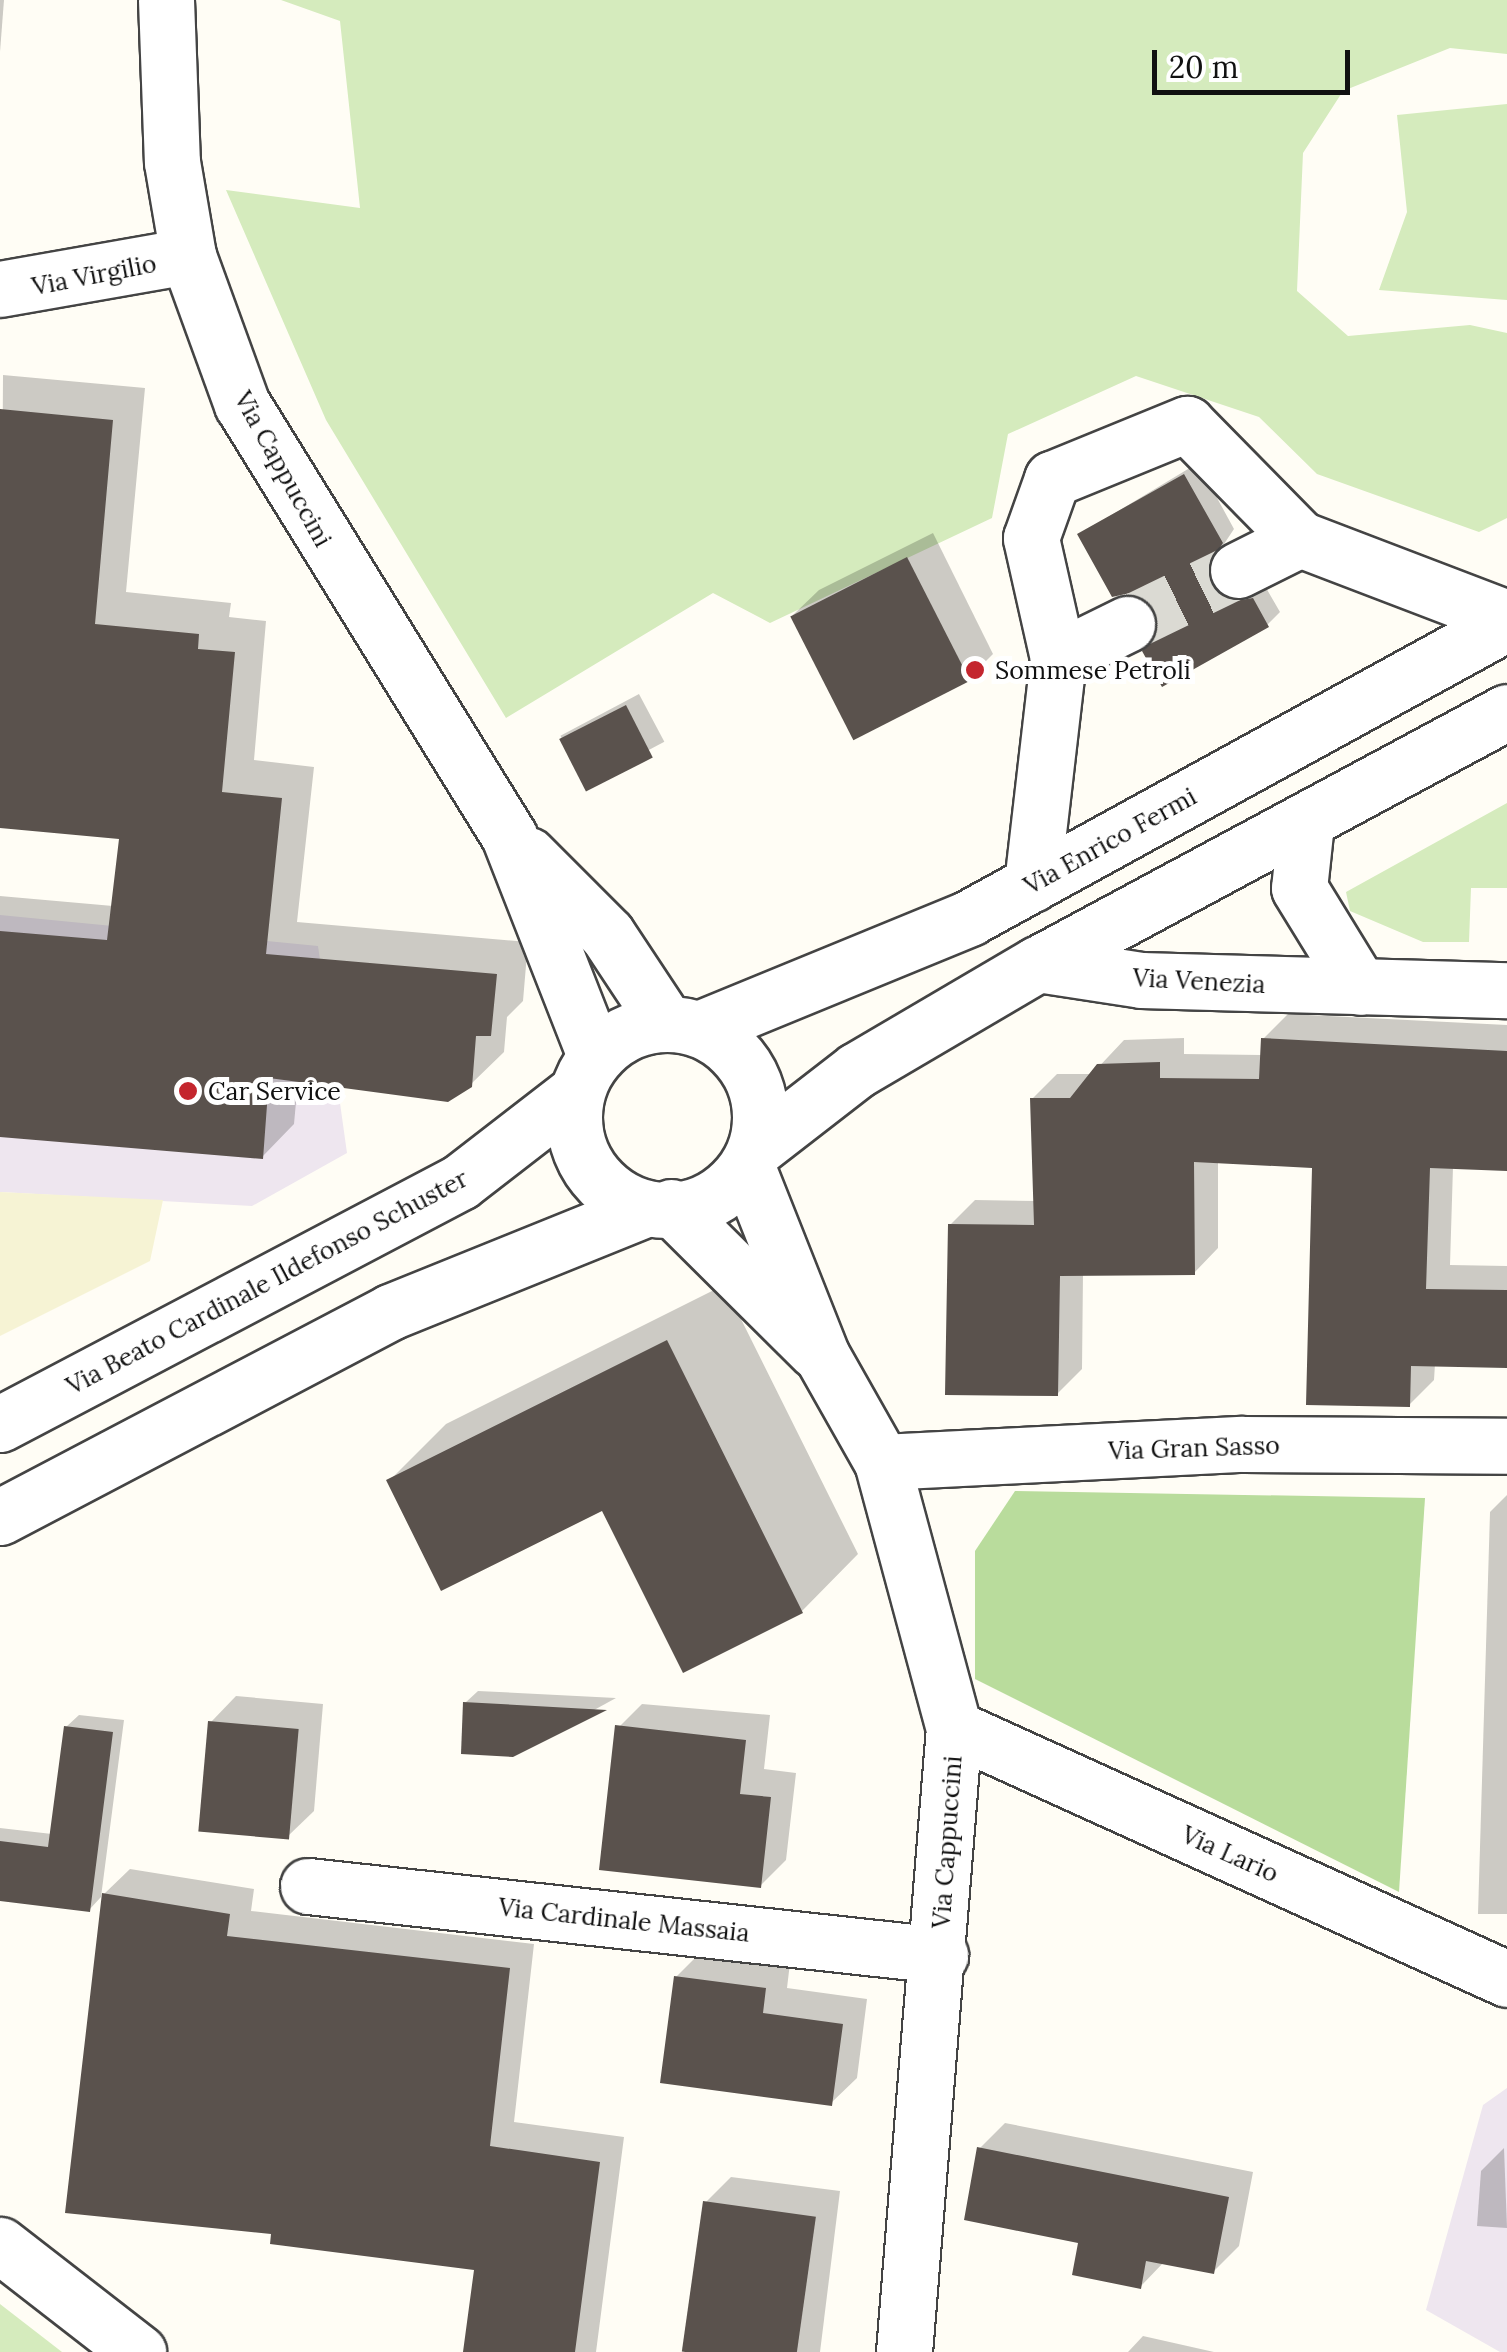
<!DOCTYPE html>
<style>
body{margin:0}
#map{position:relative;width:1507px;height:2352px;overflow:hidden;background:#fffdf5;font-family:Lora,serif}
div>[style]{position:absolute}
[style*='--x']{left:calc(var(--x)*1px);top:calc(var(--y)*1px);width:calc(var(--w)*1px);rotate:calc(var(--a)*1deg)}
.industrial>*{inset:0;background:#eee6ef}
.farmland>*{inset:0;background:#f6f3d4}
.green>*{inset:0;background:#d5ebbd}
.forest>*{inset:0;background:#b9dc9c}
.shadow>*{inset:0;background:#0003;transform-origin:0 0}
.building>*{inset:0;background:#5a524d;transform-origin:0 0}
.minor-tunnel>*{height:55px;margin-top:-27.5px;transform-origin:0;background:repeating-linear-gradient(90deg,#dbdad3 0 55px,transparent 0 83px)}
.roads{filter:drop-shadow(2px 0 #444) drop-shadow(-2px 0 #444) drop-shadow(0 2px #444) drop-shadow(0 -2px #444)}
.minor>*{height:55px;margin:-27.5px;padding:0 27.5px;transform-origin:27.5px;border-radius:27.5px;background:#fff}
.minor>.ring{margin:-27.5px;padding:0;box-sizing:content-box;background:none;border:55px solid #fff;border-radius:50%}
.dots>*{width:28px;height:28px;translate:-50% -50%;box-sizing:border-box;border:5px solid #fff;border-radius:50%}
span{translate:-50% -50%;white-space:nowrap;text-align:center;line-height:1.15;-webkit-text-stroke:10px #fff;paint-order:stroke}
.street-label{font-size:25px;color:#111}
.poi-label{font-size:25px;color:#111}
.left{translate:0 -50%;text-align:left}
.scale{position:absolute;left:1152px;top:50px;width:198px;height:45px;box-sizing:border-box;border:5px solid #111;border-top:0;padding-left:12px;font-size:30px;line-height:35px;white-space:nowrap;color:#111;-webkit-text-stroke:8px #fff;paint-order:stroke}
</style>
<div id="map">
<div class="industrial">
<div style="clip-path:polygon(0 915px,318px 946px,347px 1153px,252px 1206px,0 1192px)"></div>
<div style="clip-path:polygon(1507px 2088px,1507px 2352px,1500px 2352px,1426px 2310px,1483px 2105px)"></div>
</div>
<div class="farmland">
<div style="clip-path:polygon(0 1192px,163px 1200px,150px 1261px,0 1336px)"></div>
</div>
<div class="green">
<div style="clip-path:polygon(281px 0,1507px 0,1507px 54px,1450px 48px,1343px 91px,1303px 153px,1297px 291px,1348px 336px,1470px 325px,1507px 333px,1507px 518px,1479px 532px,1317px 474px,1259px 417px,1136px 376px,1008px 434px,992px 518px,770px 623px,713px 593px,506px 718px,326px 420px,226px 190px,360px 208px,340px 21px)"></div>
<div style="clip-path:polygon(1507px 104px,1507px 300px,1379px 290px,1407px 212px,1397px 115px)"></div>
<div style="clip-path:polygon(1507px 803px,1507px 888px,1471px 888px,1469px 942px,1423px 942px,1350px 911px,1346px 892px)"></div>
<div style="clip-path:polygon(0 2304px,62px 2352px,0 2352px)"></div>
</div>
<div class="forest">
<div style="clip-path:polygon(1015px 1491px,1425px 1498px,1399px 1892px,975px 1679px,975px 1551px)"></div>
</div>
<div class="shadow">
<div style="clip-path:polygon(0 0,4px 0,0 52px)"></div>
<div style="clip-path:polygon(3px 375px,145px 388px,126px 592px,231px 603px,229px 617px,266px 621px,254px 760px,314px 767px,297px 922px,528px 942px,523px 1001px,507px 1017px,504px 1052px,470px 1085px,298px 1080px,294px 1124px,262px 1157px,0 1134px,0 896px,113px 906px,121px 837px,0 826px)"></div>
<div style="clip-path:polygon(1198px 463px,1234px 529px,1218px 553px,1265px 586px,1280px 612px,1267px 625px,1161px 628px,1157px 608px,1080px 534px)"></div>
<div style="clip-path:polygon(933px 533px,993px 654px,968px 679px,793px 615px,819px 590px)"></div>
<div style="left:639px;top:694px;width:54px;height:89px;rotate:62deg"></div>
<div style="clip-path:polygon(1288px 1014px,1507px 1025px,1507px 1168px,1453px 1167px,1450px 1265px,1507px 1266px,1507px 1366px,1435px 1364px,1434px 1380px,1409px 1405px,1314px 1165px,1218px 1161px,1218px 1248px,1194px 1273px,1083px 1274px,1082px 1369px,1057px 1394px,950px 1225px,975px 1200px,1036px 1201px,1032px 1099px,1057px 1074px,1092px 1074px,1124px 1040px,1184px 1038px,1184px 1054px,1262px 1055px,1263px 1039px)"></div>
<div style="clip-path:polygon(724px 1285px,858px 1554px,802px 1611px,603px 1507px,389px 1481px,446px 1424px)"></div>
<div style="clip-path:polygon(1507px 1495px,1507px 1914px,1478px 1914px,1490px 1512px)"></div>
<div style="clip-path:polygon(478px 1691px,616px 1698px,512px 1755px,465px 1703px)"></div>
<div style="clip-path:polygon(236px 1696px,323px 1704px,314px 1811px,288px 1836px,211px 1722px)"></div>
<div style="clip-path:polygon(642px 1704px,770px 1715px,764px 1769px,796px 1773px,786px 1860px,760px 1886px,617px 1729px)"></div>
<div style="clip-path:polygon(79px 1715px,124px 1720px,101px 1897px,89px 1910px,0 1899px,0 1828px,52px 1834px,66px 1727px)"></div>
<div style="clip-path:polygon(130px 1869px,254px 1889px,251px 1911px,534px 1944px,514px 2122px,624px 2137px,596px 2352px,466px 2352px,477px 2268px,274px 2232px,104px 1894px)"></div>
<div style="clip-path:polygon(702px 1951px,790px 1963px,787px 1988px,867px 1999px,857px 2078px,831px 2103px,676px 1977px)"></div>
<div style="clip-path:polygon(1005px 2123px,1253px 2172px,1239px 2246px,1213px 2272px,1164px 2262px,1141px 2286px,979px 2149px)"></div>
<div style="clip-path:polygon(1504px 2148px,1507px 2228px,1477px 2226px,1481px 2171px)"></div>
<div style="clip-path:polygon(731px 2177px,840px 2191px,820px 2352px,686px 2352px,705px 2203px)"></div>
<div style="clip-path:polygon(1143px 2336px,1214px 2352px,1128px 2352px)"></div>
</div>
<div class="building">
<div style="clip-path:polygon(0 409px,113px 420px,95px 624px,199px 634px,198px 649px,235px 652px,222px 792px,282px 798px,266px 954px,497px 974px,491px 1036px,476px 1036px,472px 1087px,448px 1102px,269px 1078px,263px 1159px,0 1137px,0 931px,107px 940px,119px 839px,0 828px)"></div>
<div style="clip-path:polygon(1184px 474px,1223px 543px,1207px 567px,1211px 585px,1235px 601px,1253px 598px,1269px 627px,1162px 687px,1142px 651px,1158px 627px,1154px 609px,1130px 593px,1112px 597px,1077px 534px)"></div>
<div style="left:907px;top:557px;width:139px;height:131px;rotate:63deg"></div>
<div style="left:626px;top:705px;width:59px;height:75px;rotate:63deg"></div>
<div style="clip-path:polygon(1261px 1038px,1507px 1051px,1507px 1171px,1430px 1168px,1426px 1289px,1507px 1290px,1507px 1368px,1411px 1366px,1410px 1407px,1306px 1405px,1312px 1168px,1194px 1162px,1195px 1275px,1060px 1276px,1058px 1396px,945px 1395px,948px 1224px,1034px 1225px,1030px 1098px,1070px 1098px,1097px 1064px,1160px 1062px,1160px 1078px,1259px 1079px)"></div>
<div style="clip-path:polygon(667px 1340px,803px 1613px,683px 1673px,602px 1511px,441px 1591px,386px 1480px)"></div>
<div style="clip-path:polygon(463px 1702px,607px 1710px,513px 1757px,461px 1754px)"></div>
<div style="left:208px;top:1721px;width:91px;height:111px;rotate:5deg"></div>
<div style="clip-path:polygon(615px 1725px,746px 1740px,740px 1794px,771px 1797px,761px 1888px,599px 1870px)"></div>
<div style="clip-path:polygon(64px 1726px,113px 1732px,90px 1912px,0 1901px,0 1841px,48px 1847px)"></div>
<div style="clip-path:polygon(102px 1893px,230px 1914px,227px 1936px,510px 1968px,490px 2146px,600px 2162px,575px 2352px,463px 2352px,474px 2270px,270px 2244px,271px 2234px,65px 2213px)"></div>
<div style="clip-path:polygon(674px 1976px,766px 1988px,763px 2013px,843px 2024px,832px 2106px,660px 2083px)"></div>
<div style="clip-path:polygon(977px 2147px,1229px 2197px,1214px 2274px,1146px 2261px,1141px 2289px,1072px 2275px,1078px 2243px,964px 2220px)"></div>
<div style="left:703px;top:2201px;width:114px;height:152px;rotate:8deg"></div>
</div>
<div class="minor-tunnel">
<div style="--x:1127;--y:624;--w:123;--a:-25.9"></div>
</div>
<div class="roads">
<div class="minor">
<div style="--x:166;--y:0;--w:162;--a:87.9"></div>
<div style="--x:172;--y:162;--w:95;--a:80.3"></div>
<div style="--x:188;--y:256;--w:158;--a:70"></div>
<div style="--x:242;--y:404;--w:508;--a:58.28"></div>
<div style="--x:509;--y:836;--w:236;--a:68.6"></div>
<div style="--x:0;--y:289;--w:191;--a:-10"></div>
<div style="--x:1238;--y:570;--w:69;--a:-26.6"></div>
<div style="--x:1300;--y:539;--w:222;--a:20.9"></div>
<div style="--x:1058;--y:658;--w:123;--a:-102.7"></div>
<div style="--x:1031;--y:538;--w:63;--a:-70.4"></div>
<div style="--x:1052;--y:479;--w:146;--a:-22.2"></div>
<div style="--x:1187;--y:424;--w:161;--a:45.5"></div>
<div style="--x:1306;--y:823;--w:65;--a:96.1"></div>
<div style="--x:1299;--y:888;--w:116;--a:58.4"></div>
<div style="--x:528;--y:855;--w:112;--a:45"></div>
<div style="--x:607;--y:934;--w:107;--a:56.5"></div>
<div style="--x:1032;--y:884;--w:227;--a:-83.4"></div>
<div style="--x:1058;--y:658;--w:77;--a:-26.2"></div>
<div style="--x:1038;--y:964;--w:104;--a:8.8"></div>
<div style="--x:1141;--y:980;--w:366;--a:1.6"></div>
<div class="ring" style="left:574px;top:1024px;width:131px;height:131px"></div>
<div style="--x:699;--y:1029;--w:292;--a:-22.3"></div>
<div style="--x:969;--y:918;--w:614;--a:-28.74"></div>
<div style="--x:755;--y:1149;--w:129;--a:-37.8"></div>
<div style="--x:857;--y:1070;--w:210;--a:-30.4"></div>
<div style="--x:1038;--y:964;--w:532;--a:-28.25"></div>
<div style="--x:747;--y:1167;--w:203;--a:68.4"></div>
<div style="--x:822;--y:1356;--w:122;--a:60.5"></div>
<div style="--x:882;--y:1462;--w:276;--a:74.9"></div>
<div style="--x:954;--y:1728;--w:626;--a:94.58"></div>
<div style="--x:671;--y:1207;--w:204;--a:44.8"></div>
<div style="--x:0;--y:1424;--w:520;--a:-27.75"></div>
<div style="--x:460;--y:1182;--w:145;--a:-37.7"></div>
<div style="--x:882;--y:1462;--w:361;--a:-2.9"></div>
<div style="--x:1243;--y:1444;--w:264;--a:0.4"></div>
<div style="--x:0;--y:1517;--w:441;--a:-27.7"></div>
<div style="--x:390;--y:1312;--w:273;--a:-22"></div>
<div style="--x:954;--y:1728;--w:607;--a:24.41"></div>
<div style="--x:308;--y:1886;--w:636;--a:6.23"></div>
<div style="--x:0;--y:2245;--w:175;--a:37.8"></div>
</div>
</div>
<div class="dots">
<div style="left:975px;top:670px;background:#c4262e"></div>
<div style="left:188px;top:1091px;background:#c4262e"></div>
</div>
<div class="street-label">
<span style="left:94px;top:275px;rotate:-11deg">Via Virgilio</span>
<span style="left:283px;top:469px;rotate:61deg">Via Cappuccini</span>
<span style="left:1110px;top:841px;rotate:-29deg">Via Enrico Fermi</span>
<span style="left:1199px;top:981px;rotate:3deg">Via Venezia</span>
<span style="left:267px;top:1282px;rotate:-28deg">Via Beato Cardinale Ildefonso Schuster</span>
<span style="left:1194px;top:1448px;rotate:-2deg">Via Gran Sasso</span>
<span style="left:947px;top:1842px;rotate:-86deg">Via Cappuccini</span>
<span style="left:1230px;top:1854px;rotate:24deg">Via Lario</span>
<span style="left:624px;top:1920px;rotate:6deg">Via Cardinale Massaia</span>
</div>
<div class="poi-label">
<span class="left" style="left:995px;top:670px">Sommese Petroli</span>
<span class="left" style="left:208px;top:1091px">Car Service</span>
</div>
<div class="scale">20 m</div>
</div>
